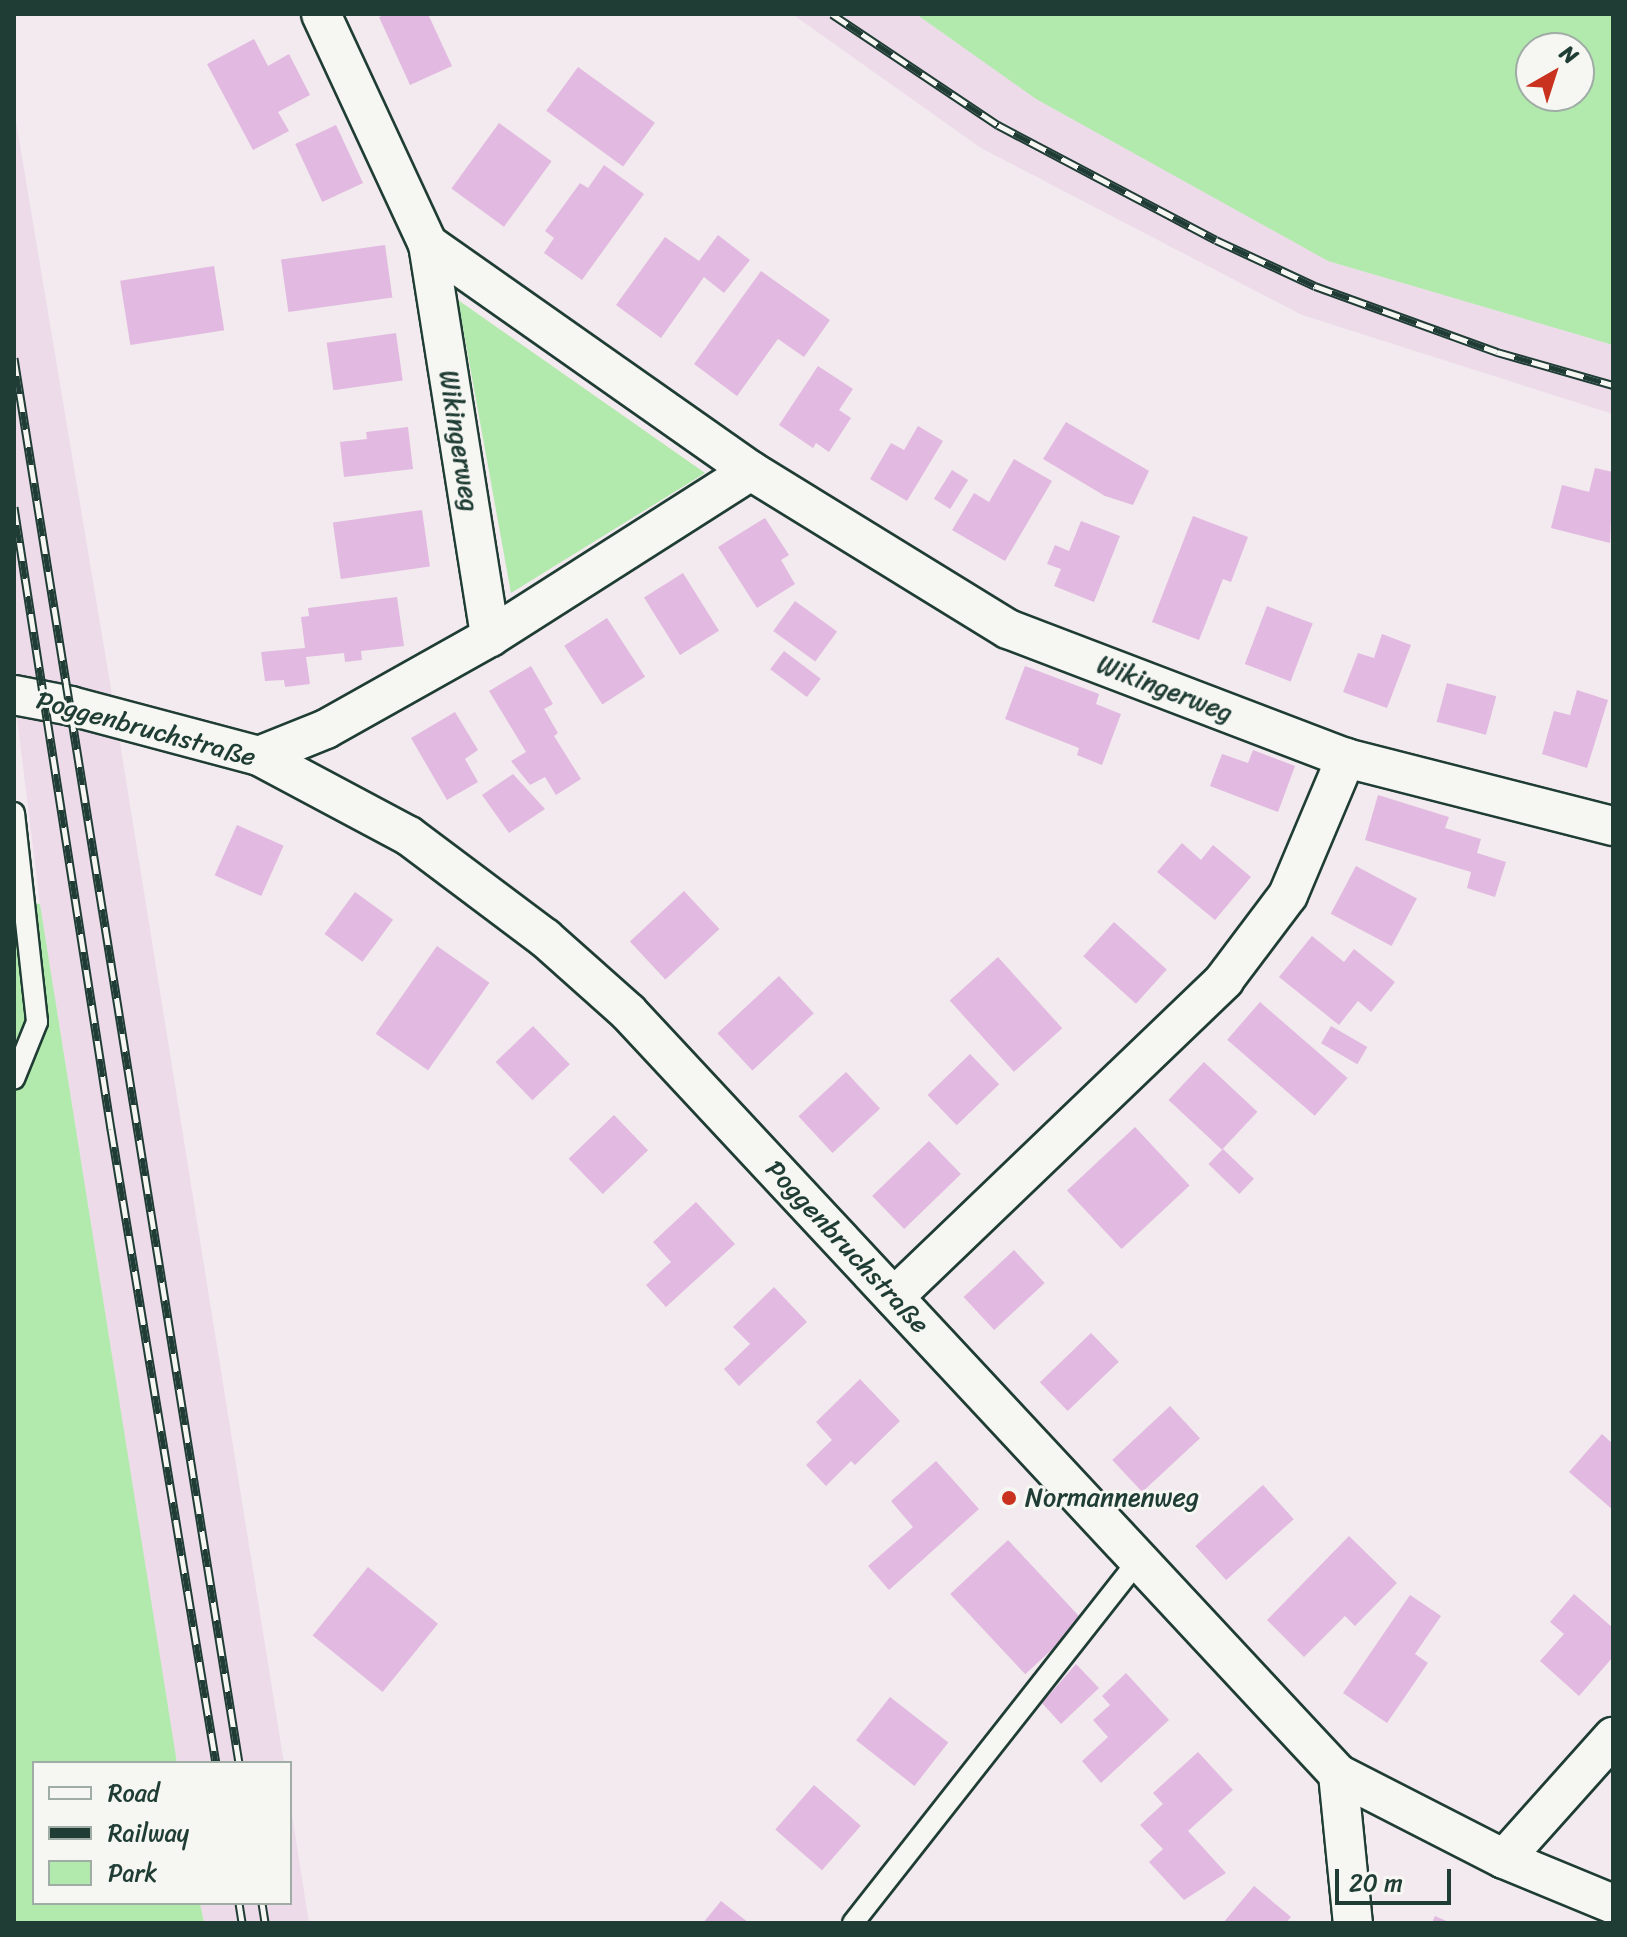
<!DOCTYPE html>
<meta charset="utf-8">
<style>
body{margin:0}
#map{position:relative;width:1627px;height:1937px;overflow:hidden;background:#f2eaee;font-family:Sriracha,sans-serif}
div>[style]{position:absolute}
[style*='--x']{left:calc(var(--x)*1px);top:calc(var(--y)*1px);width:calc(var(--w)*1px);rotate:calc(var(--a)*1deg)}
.built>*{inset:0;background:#eddbea}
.green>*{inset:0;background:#b2e9ac}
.building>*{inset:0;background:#e2b9e0;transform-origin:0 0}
.roads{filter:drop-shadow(2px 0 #1f3d34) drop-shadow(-2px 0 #1f3d34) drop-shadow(0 2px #1f3d34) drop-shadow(0 -2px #1f3d34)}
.service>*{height:20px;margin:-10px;padding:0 10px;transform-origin:10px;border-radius:10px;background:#f6f6f2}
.minor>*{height:38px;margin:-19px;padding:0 19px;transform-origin:19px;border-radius:19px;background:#f6f6f2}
.rail>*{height:9px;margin-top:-4.5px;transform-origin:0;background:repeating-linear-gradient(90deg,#f6f6f2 0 18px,#1f3d34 0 36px);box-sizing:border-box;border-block:2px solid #1f3d34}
.dots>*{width:22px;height:22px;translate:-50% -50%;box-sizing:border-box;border:4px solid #f6f6f2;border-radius:50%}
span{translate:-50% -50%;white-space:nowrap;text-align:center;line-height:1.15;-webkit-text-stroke:6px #f6f6f2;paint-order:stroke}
.street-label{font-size:26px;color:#1f3d34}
.poi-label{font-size:26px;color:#1f3d34}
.left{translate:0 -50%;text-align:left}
.frame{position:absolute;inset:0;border:16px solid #1f3d34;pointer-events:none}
.legend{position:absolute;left:32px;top:1761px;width:260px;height:144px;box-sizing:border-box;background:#f6f6f2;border:2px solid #a0aca6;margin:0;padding:10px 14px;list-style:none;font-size:24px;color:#1f3d34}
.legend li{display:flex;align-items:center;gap:16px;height:40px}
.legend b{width:40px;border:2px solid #a0aca6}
.north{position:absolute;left:1515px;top:32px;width:80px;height:80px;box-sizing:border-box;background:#f6f6f2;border:2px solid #a0aca6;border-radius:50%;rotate:39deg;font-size:22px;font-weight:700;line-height:32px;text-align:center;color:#1f3d34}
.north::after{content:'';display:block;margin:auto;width:28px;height:36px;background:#c8321e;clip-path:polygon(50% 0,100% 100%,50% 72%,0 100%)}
.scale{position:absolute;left:1335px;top:1869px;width:116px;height:36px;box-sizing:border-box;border:4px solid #1f3d34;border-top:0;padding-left:10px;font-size:24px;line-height:28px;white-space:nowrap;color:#1f3d34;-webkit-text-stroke:6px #f6f6f2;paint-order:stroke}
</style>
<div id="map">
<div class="built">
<div style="clip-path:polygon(792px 14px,916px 14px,1036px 99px,1328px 261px,1613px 345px,1613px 414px,1302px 315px,981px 148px)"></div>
<div style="clip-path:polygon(14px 109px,121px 749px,284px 1763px,177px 1763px,159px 1652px,40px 904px,14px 694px)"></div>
<div style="clip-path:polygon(290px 1802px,309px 1923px,204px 1923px,200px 1903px,290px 1903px)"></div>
</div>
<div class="green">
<div style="clip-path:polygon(evenodd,916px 14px,1613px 14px,1613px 345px,1328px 261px,1036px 99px,916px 14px,1531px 48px,1579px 48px,1579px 96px,1531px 96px,1531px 48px)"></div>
<div style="clip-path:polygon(458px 300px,705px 473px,511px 593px)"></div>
<div style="clip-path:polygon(14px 900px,40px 904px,177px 1763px,34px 1763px,34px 1903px,200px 1903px,204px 1923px,14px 1923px)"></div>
</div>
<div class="building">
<div style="clip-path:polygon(387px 14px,428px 14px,452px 66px,410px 85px,379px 17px)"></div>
<div style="clip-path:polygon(254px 39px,268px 66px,289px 54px,310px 95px,278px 112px,289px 131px,253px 150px,207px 64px)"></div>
<div style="left:578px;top:67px;width:95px;height:54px;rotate:36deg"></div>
<div style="left:499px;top:123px;width:65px;height:81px;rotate:36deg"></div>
<div style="left:336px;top:125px;width:64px;height:45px;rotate:65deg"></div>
<div style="clip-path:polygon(604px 165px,644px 194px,582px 280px,544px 253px,554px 238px,545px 231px,580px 183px,588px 188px)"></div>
<div style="clip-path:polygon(718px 235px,750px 260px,724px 293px,704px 277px,661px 338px,616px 305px,665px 237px,699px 261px)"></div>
<div style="left:385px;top:245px;width:53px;height:105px;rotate:82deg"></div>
<div style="left:214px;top:266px;width:65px;height:95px;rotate:81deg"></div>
<div style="clip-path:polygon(761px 271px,830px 320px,804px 357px,778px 339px,737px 396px,694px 364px)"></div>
<div style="left:396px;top:333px;width:48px;height:70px;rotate:82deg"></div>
<div style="clip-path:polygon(818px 366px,853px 389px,839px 410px,851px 418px,829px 452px,816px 443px,813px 448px,779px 425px)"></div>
<div style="clip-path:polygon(1066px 422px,1149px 471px,1133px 505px,1105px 496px,1043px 459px)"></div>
<div style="clip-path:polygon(918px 426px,943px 441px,907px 501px,870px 479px,891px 443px,904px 450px)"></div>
<div style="clip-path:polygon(408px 427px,413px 469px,344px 477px,340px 442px,367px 439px,366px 432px)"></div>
<div style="clip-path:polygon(1014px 459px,1052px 481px,1005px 561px,952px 530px,974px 493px,989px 502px)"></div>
<div style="clip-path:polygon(1595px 468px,1613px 472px,1610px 543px,1551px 528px,1562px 485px,1589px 492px)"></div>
<div style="left:952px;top:470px;width:19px;height:34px;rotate:32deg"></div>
<div style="left:422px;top:510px;width:57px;height:90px;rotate:82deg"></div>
<div style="clip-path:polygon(1193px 516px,1248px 537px,1231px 582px,1223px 579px,1199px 640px,1152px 622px)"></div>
<div style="clip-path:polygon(765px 518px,789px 555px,781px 560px,795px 584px,757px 608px,718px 547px)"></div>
<div style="clip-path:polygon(1081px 521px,1120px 536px,1094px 602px,1054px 586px,1061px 569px,1047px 564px,1055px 545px,1069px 551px)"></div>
<div style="left:683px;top:573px;width:68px;height:46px;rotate:58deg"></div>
<div style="clip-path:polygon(397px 597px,404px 646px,361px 651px,362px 660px,345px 662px,344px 653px,306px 657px,310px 684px,285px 687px,284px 680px,265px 681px,261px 652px,305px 648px,301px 617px,309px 616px,308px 608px)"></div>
<div style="left:795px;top:601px;width:52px;height:37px;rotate:36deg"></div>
<div style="left:1267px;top:606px;width:49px;height:62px;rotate:21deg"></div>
<div style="left:607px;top:618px;width:70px;height:51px;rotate:57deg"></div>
<div style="clip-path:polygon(1382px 634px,1411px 645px,1387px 708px,1343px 692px,1358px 653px,1374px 658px)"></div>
<div style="left:784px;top:651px;width:46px;height:23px;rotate:37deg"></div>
<div style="clip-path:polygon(531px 666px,553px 704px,544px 709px,558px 733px,554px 736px,581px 779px,556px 795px,545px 777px,530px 785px,511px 761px,526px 752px,489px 691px)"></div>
<div style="clip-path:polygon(1025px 666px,1099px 694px,1096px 704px,1121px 714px,1102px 765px,1077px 755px,1079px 748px,1005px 719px)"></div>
<div style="left:1447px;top:683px;width:51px;height:40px;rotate:15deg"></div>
<div style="clip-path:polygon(1577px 690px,1608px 700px,1587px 768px,1542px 754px,1554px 711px,1570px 715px)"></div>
<div style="clip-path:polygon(455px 712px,478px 750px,465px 759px,478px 782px,447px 800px,411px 738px)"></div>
<div style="clip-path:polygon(1253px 750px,1295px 766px,1278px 812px,1210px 786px,1222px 754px,1248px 763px)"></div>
<div style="clip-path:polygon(513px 774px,545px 809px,509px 833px,482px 795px)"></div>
<div style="clip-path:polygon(1378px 795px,1449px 817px,1445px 828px,1481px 839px,1477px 853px,1506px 862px,1495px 897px,1467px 888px,1471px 872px,1365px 840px)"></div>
<div style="left:237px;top:825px;width:51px;height:55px;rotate:24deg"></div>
<div style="clip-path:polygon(1182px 843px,1201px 860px,1213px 845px,1251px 877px,1215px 920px,1157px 872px)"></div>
<div style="left:1356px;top:866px;width:69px;height:54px;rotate:28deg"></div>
<div style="left:684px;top:891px;width:52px;height:74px;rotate:47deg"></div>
<div style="left:355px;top:892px;width:47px;height:52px;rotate:36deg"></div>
<div style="left:1114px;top:922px;width:71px;height:46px;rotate:42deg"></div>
<div style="clip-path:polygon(1312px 936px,1344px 962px,1354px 949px,1395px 982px,1371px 1012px,1358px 1001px,1339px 1025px,1279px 977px)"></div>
<div style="left:437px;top:946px;width:64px;height:107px;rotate:35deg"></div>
<div style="left:998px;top:957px;width:96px;height:65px;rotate:48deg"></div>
<div style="left:779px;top:976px;width:51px;height:84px;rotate:47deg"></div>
<div style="left:1260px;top:1002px;width:116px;height:50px;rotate:41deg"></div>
<div style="left:533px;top:1026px;width:53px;height:52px;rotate:46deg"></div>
<div style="left:1331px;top:1026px;width:42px;height:20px;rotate:30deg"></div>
<div style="left:970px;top:1054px;width:42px;height:59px;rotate:46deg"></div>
<div style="left:1204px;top:1062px;width:73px;height:52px;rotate:43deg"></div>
<div style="left:846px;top:1072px;width:50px;height:65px;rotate:47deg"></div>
<div style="left:614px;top:1115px;width:49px;height:63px;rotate:46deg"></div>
<div style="left:1135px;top:1127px;width:80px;height:93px;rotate:47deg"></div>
<div style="left:929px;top:1141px;width:46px;height:79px;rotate:46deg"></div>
<div style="left:1223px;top:1149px;width:43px;height:21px;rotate:44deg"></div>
<div style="clip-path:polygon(696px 1202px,735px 1244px,666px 1307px,646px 1285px,671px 1262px,653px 1242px)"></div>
<div style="left:1014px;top:1250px;width:45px;height:69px;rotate:47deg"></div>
<div style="clip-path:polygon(774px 1287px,807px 1322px,739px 1386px,724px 1369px,750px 1344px,733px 1327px)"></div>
<div style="left:1091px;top:1333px;width:40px;height:71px;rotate:46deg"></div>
<div style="clip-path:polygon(860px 1379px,900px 1421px,855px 1465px,851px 1461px,826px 1486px,806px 1465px,832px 1440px,816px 1422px)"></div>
<div style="left:1170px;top:1406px;width:44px;height:79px;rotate:47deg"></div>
<div style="clip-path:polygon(1602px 1434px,1613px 1444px,1613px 1510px,1569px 1472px)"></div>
<div style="clip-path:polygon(936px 1461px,979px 1509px,889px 1590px,868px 1566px,913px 1527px,891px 1501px)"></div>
<div style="left:1263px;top:1485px;width:46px;height:91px;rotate:48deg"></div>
<div style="clip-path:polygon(1349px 1536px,1397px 1583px,1355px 1626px,1345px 1616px,1304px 1657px,1267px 1620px)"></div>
<div style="left:1008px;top:1540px;width:110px;height:79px;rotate:47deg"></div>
<div style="left:368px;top:1567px;width:90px;height:88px;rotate:39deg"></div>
<div style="clip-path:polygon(1574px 1594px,1613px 1628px,1613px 1657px,1579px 1696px,1540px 1661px,1564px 1634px,1550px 1622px)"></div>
<div style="clip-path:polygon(1410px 1595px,1441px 1616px,1415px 1654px,1428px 1663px,1387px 1723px,1343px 1693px)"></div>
<div style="clip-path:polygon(1076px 1664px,1099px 1688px,1061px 1724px,1042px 1703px)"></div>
<div style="clip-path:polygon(1126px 1673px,1169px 1720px,1101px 1783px,1082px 1761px,1108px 1737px,1093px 1720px,1110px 1705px,1102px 1696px)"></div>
<div style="left:890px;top:1697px;width:74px;height:55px;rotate:38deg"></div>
<div style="clip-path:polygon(1198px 1752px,1233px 1790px,1188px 1831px,1226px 1873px,1184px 1900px,1149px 1862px,1163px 1849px,1140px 1825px,1163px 1804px,1153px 1793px)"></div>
<div style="left:814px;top:1785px;width:62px;height:59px;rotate:41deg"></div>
<div style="clip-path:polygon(1254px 1886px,1291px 1917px,1286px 1923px,1223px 1923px)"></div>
<div style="clip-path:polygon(721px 1901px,749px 1923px,703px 1923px)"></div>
<div style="clip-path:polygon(1435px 1916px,1451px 1923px,1432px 1923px)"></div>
</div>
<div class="roads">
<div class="service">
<div style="--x:14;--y:813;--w:210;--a:83.7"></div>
<div style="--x:37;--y:1022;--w:61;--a:112"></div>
<div style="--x:853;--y:1923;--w:462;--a:-51.8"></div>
</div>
<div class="minor">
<div style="--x:321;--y:14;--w:254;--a:65.1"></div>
<div style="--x:428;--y:244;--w:398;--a:81"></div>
<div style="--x:428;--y:244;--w:395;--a:35.1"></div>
<div style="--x:751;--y:471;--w:302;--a:31.6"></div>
<div style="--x:1008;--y:629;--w:362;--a:20.9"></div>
<div style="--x:1346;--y:758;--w:276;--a:14.3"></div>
<div style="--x:14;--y:695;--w:58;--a:10.9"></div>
<div style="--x:71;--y:706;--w:195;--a:14.9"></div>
<div style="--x:259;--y:756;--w:170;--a:28.1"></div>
<div style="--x:409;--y:836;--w:170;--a:36.9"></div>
<div style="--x:545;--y:938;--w:111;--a:41.7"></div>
<div style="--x:628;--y:1012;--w:1042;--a:47.02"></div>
<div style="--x:1338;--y:1774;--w:186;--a:27.1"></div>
<div style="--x:1504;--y:1859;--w:118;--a:22.4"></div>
<div style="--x:259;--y:756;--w:72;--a:-21.9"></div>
<div style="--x:326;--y:729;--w:188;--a:-29.3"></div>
<div style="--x:490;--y:637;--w:309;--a:-32.5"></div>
<div style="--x:894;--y:1297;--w:458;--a:-43.8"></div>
<div style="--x:1224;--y:980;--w:106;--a:-53"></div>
<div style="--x:1288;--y:895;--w:149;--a:-67.1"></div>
<div style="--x:1338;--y:1774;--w:150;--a:84.3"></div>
<div style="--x:1504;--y:1859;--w:164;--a:-48.2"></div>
</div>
</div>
<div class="rail">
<div style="--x:832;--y:14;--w:200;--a:33.8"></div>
<div style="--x:998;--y:125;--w:246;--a:27.8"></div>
<div style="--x:1216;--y:240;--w:109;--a:24.9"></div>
<div style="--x:1315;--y:286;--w:194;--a:19.9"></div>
<div style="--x:1497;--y:352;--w:121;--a:15.9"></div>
<div style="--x:14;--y:358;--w:1423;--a:80.9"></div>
<div style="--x:14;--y:507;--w:630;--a:81.14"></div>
<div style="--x:111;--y:1129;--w:643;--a:80.6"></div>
<div style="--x:239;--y:1903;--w:20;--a:81"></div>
<div style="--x:262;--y:1903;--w:20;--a:81"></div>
</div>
<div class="dots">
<div style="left:1009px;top:1498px;background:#c8321e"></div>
</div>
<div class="street-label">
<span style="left:459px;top:441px;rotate:81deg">Wikingerweg</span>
<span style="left:1165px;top:689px;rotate:21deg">Wikingerweg</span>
<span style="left:146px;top:729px;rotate:15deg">Poggenbruchstraße</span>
<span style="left:847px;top:1247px;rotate:47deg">Poggenbruchstraße</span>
</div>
<div class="poi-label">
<span class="left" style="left:1025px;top:1498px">Normannenweg</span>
</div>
<div class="frame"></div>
<ul class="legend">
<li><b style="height:10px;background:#f6f6f2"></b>Road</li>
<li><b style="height:10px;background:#1f3d34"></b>Railway</li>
<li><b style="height:22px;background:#b2e9ac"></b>Park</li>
</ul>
<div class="north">N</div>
<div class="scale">20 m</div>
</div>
